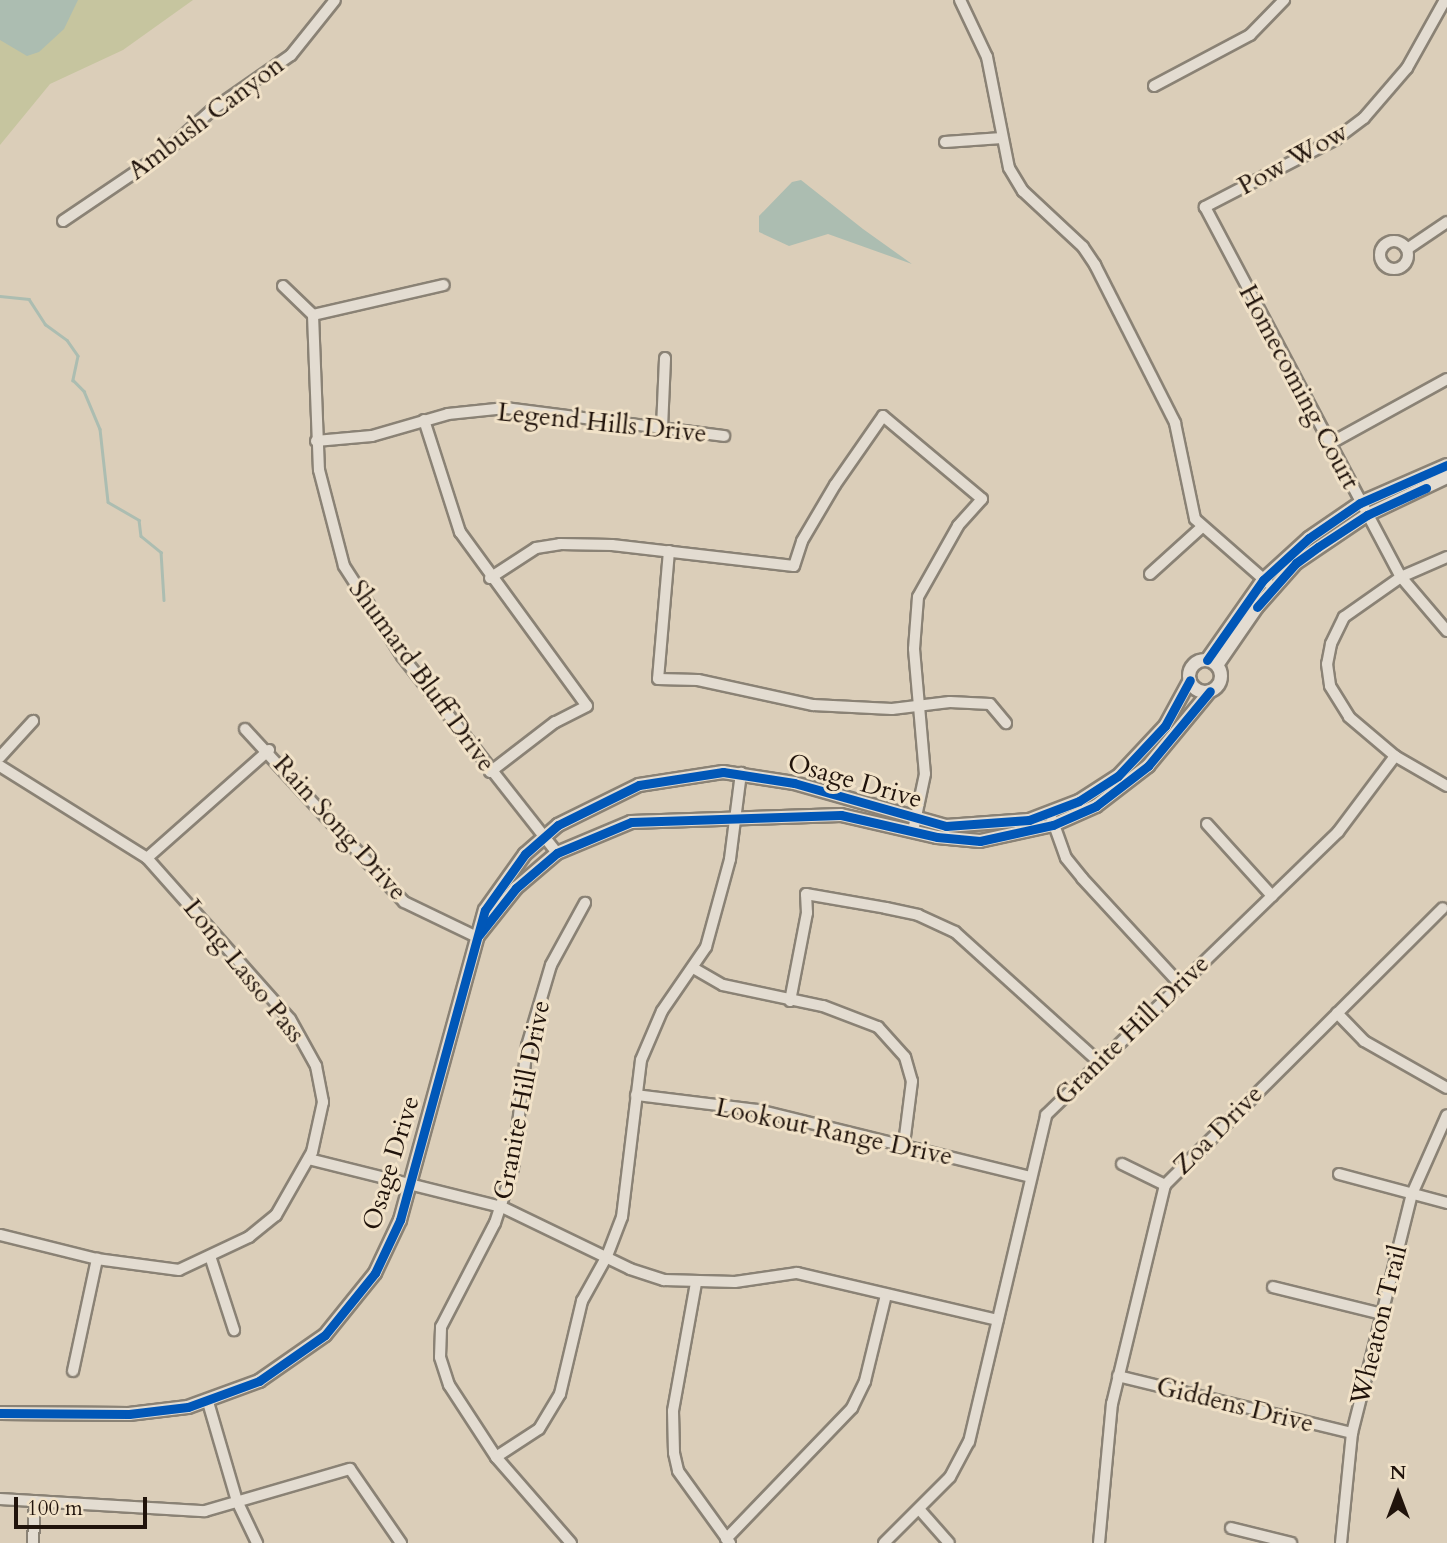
<!DOCTYPE html>
<style>
body{margin:0}
#map{position:relative;width:1447px;height:1543px;overflow:hidden;background:#dbceb9;font-family:Cardo,serif}
div>[style]{position:absolute}
[style*='--x']{left:calc(var(--x)*1px);top:calc(var(--y)*1px);width:calc(var(--w)*1px);rotate:calc(var(--a)*1deg)}
.green>*{inset:0;background:#c6c59f}
.water>*{inset:0;background:#acbdb1}
.stream>*{height:2.5px;margin:-1.25px;padding:0 1.25px;transform-origin:1.25px;border-radius:1.25px;background:#acbdb1}
.roads{filter:drop-shadow(2px 0 #8a8275) drop-shadow(-2px 0 #8a8275) drop-shadow(0 2px #8a8275) drop-shadow(0 -2px #8a8275)}
.minor>*{height:10px;margin:-5px;padding:0 5px;transform-origin:5px;border-radius:5px;background:#e3dcd1}
.minor>.ring{margin:-5px;padding:0;box-sizing:content-box;background:none;border:10px solid #e3dcd1;border-radius:50%}
.tertiary>*{height:12px;margin:-6px;padding:0 6px;transform-origin:6px;border-radius:6px;background:#e3dcd1}
.tertiary>.ring{margin:-6px;padding:0;box-sizing:content-box;background:none;border:12px solid #e3dcd1;border-radius:50%}
.cycleway>*{height:9px;margin:-4.5px;padding:0 4.5px;transform-origin:4.5px;border-radius:4.5px;background:#0057b8}
span{translate:-50% -50%;white-space:nowrap;text-align:center;line-height:1.15;-webkit-text-stroke:6px #f1e2c8;paint-order:stroke}
.street-label{font-size:26px;color:#20130b}
.north{position:absolute;left:1363px;top:1459px;width:70px;height:70px;-webkit-text-stroke:5px #f1e2c8;paint-order:stroke;rotate:0deg;font-size:19px;font-weight:700;line-height:28px;text-align:center;color:#20130b}
.north::after{content:'';display:block;margin:auto;width:24px;height:32px;background:#20130b;clip-path:polygon(50% 0,100% 100%,50% 72%,0 100%)}
.scale{position:absolute;left:14px;top:1497px;width:133px;height:32px;box-sizing:border-box;border:4px solid #20130b;border-top:0;padding-left:9px;font-size:21px;line-height:24px;white-space:nowrap;color:#20130b;-webkit-text-stroke:5px #f1e2c8;paint-order:stroke}
</style>
<div id="map">
<div class="green">
<div style="clip-path:polygon(0 0,193px 0,123px 50px,50px 84px,0 145px)"></div>
</div>
<div class="water">
<div style="clip-path:polygon(0 0,78px 0,64px 29px,39px 52px,27px 56px,0 40px)"></div>
<div style="clip-path:polygon(801px 180px,863px 229px,912px 264px,828px 234px,789px 246px,759px 232px,759px 216px,792px 182px)"></div>
</div>
<div class="stream">
<div style="--x:0;--y:296;--w:29;--a:6"></div>
<div style="--x:29;--y:299;--w:30;--a:57"></div>
<div style="--x:45;--y:324;--w:27;--a:36"></div>
<div style="--x:67;--y:340;--w:19;--a:55"></div>
<div style="--x:78;--y:356;--w:25;--a:102"></div>
<div style="--x:73;--y:380;--w:16;--a:45"></div>
<div style="--x:84;--y:391;--w:41;--a:67.2"></div>
<div style="--x:100;--y:429;--w:73;--a:83.7"></div>
<div style="--x:108;--y:502;--w:36;--a:30"></div>
<div style="--x:139;--y:520;--w:16;--a:83"></div>
<div style="--x:141;--y:536;--w:26;--a:39"></div>
<div style="--x:161;--y:552;--w:48;--a:86.4"></div>
</div>
<div class="roads">
<div class="minor">
<div style="--x:960;--y:0;--w:63;--a:64.7"></div>
<div style="--x:987;--y:57;--w:113;--a:78.8"></div>
<div style="--x:1009;--y:168;--w:27;--a:59"></div>
<div style="--x:1023;--y:191;--w:82;--a:43"></div>
<div style="--x:1083;--y:247;--w:22;--a:56"></div>
<div style="--x:1095;--y:265;--w:177;--a:63.1"></div>
<div style="--x:1175;--y:423;--w:98;--a:78.2"></div>
<div style="--x:1195;--y:519;--w:97;--a:41.2"></div>
<div style="--x:1445;--y:0;--w:78;--a:119.2"></div>
<div style="--x:1407;--y:68;--w:66;--a:130.7"></div>
<div style="--x:1364;--y:118;--w:35;--a:143"></div>
<div style="--x:1336;--y:139;--w:148;--a:152.6"></div>
<div style="--x:1205;--y:207;--w:419;--a:62.1"></div>
<div style="--x:1401;--y:577;--w:71;--a:49.6"></div>
<div style="--x:1154;--y:86;--w:109;--a:-28"></div>
<div style="--x:1250;--y:35;--w:49;--a:-45.8"></div>
<div style="--x:945;--y:142;--w:57;--a:-4"></div>
<div style="--x:63;--y:221;--w:123;--a:-34.1"></div>
<div style="--x:165;--y:152;--w:63;--a:-41.8"></div>
<div style="--x:212;--y:110;--w:96;--a:-34.8"></div>
<div style="--x:291;--y:55;--w:70;--a:-51.3"></div>
<div class="ring" style="left:1380px;top:241px;width:18px;height:18px"></div>
<div style="--x:1407;--y:249;--w:48;--a:-34"></div>
<div style="--x:283;--y:286;--w:42;--a:44"></div>
<div style="--x:313;--y:315;--w:155;--a:87.8"></div>
<div style="--x:319;--y:470;--w:99;--a:75.4"></div>
<div style="--x:344;--y:566;--w:107;--a:57.2"></div>
<div style="--x:402;--y:656;--w:251;--a:51.8"></div>
<div style="--x:313;--y:315;--w:134;--a:-12.9"></div>
<div style="--x:424;--y:420;--w:118;--a:72.2"></div>
<div style="--x:460;--y:532;--w:215;--a:53.9"></div>
<div style="--x:587;--y:706;--w:36;--a:153"></div>
<div style="--x:555;--y:722;--w:82;--a:142.4"></div>
<div style="--x:662;--y:428;--w:70;--a:-87.5"></div>
<div style="--x:316;--y:441;--w:56;--a:-5.1"></div>
<div style="--x:372;--y:436;--w:79;--a:-16.1"></div>
<div style="--x:448;--y:414;--w:58;--a:-5.9"></div>
<div style="--x:506;--y:408;--w:220;--a:7.3"></div>
<div style="--x:1329;--y:444;--w:135;--a:-28.8"></div>
<div style="--x:669;--y:551;--w:128;--a:94.9"></div>
<div style="--x:658;--y:679;--w:40;--a:1.4"></div>
<div style="--x:698;--y:680;--w:118;--a:12.3"></div>
<div style="--x:813;--y:705;--w:79;--a:2.9"></div>
<div style="--x:892;--y:709;--w:58;--a:-6.9"></div>
<div style="--x:950;--y:702;--w:40;--a:2.9"></div>
<div style="--x:990;--y:704;--w:25;--a:50"></div>
<div style="--x:1447;--y:557;--w:50;--a:156.5"></div>
<div style="--x:1401;--y:577;--w:70;--a:144.9"></div>
<div style="--x:1344;--y:617;--w:30;--a:116"></div>
<div style="--x:1331;--y:644;--w:20;--a:101"></div>
<div style="--x:1327;--y:664;--w:22;--a:82"></div>
<div style="--x:1330;--y:686;--w:36;--a:58"></div>
<div style="--x:1349;--y:717;--w:60;--a:40.3"></div>
<div style="--x:1395;--y:756;--w:60;--a:30"></div>
<div style="--x:1150;--y:574;--w:70;--a:-42.1"></div>
<div style="--x:490;--y:578;--w:55;--a:-33.1"></div>
<div style="--x:536;--y:548;--w:24;--a:-9"></div>
<div style="--x:560;--y:544;--w:52;--a:1.1"></div>
<div style="--x:612;--y:545;--w:183;--a:6.6"></div>
<div style="--x:794;--y:566;--w:26;--a:-72"></div>
<div style="--x:802;--y:541;--w:65;--a:-59.5"></div>
<div style="--x:835;--y:485;--w:84;--a:-55.2"></div>
<div style="--x:883;--y:416;--w:129;--a:40"></div>
<div style="--x:982;--y:499;--w:36;--a:132"></div>
<div style="--x:958;--y:526;--w:81;--a:119.4"></div>
<div style="--x:918;--y:597;--w:52;--a:94.4"></div>
<div style="--x:914;--y:649;--w:125;--a:85"></div>
<div style="--x:925;--y:774;--w:58;--a:101.9"></div>
<div style="--x:245;--y:729;--w:235;--a:47.4"></div>
<div style="--x:404;--y:902;--w:81;--a:25.6"></div>
<div style="--x:0;--y:757;--w:49;--a:-47.5"></div>
<div style="--x:0;--y:766;--w:173;--a:32"></div>
<div style="--x:147;--y:858;--w:215;--a:48.4"></div>
<div style="--x:290;--y:1019;--w:54;--a:61"></div>
<div style="--x:316;--y:1066;--w:37;--a:79"></div>
<div style="--x:323;--y:1102;--w:51;--a:102.4"></div>
<div style="--x:312;--y:1152;--w:73;--a:119.7"></div>
<div style="--x:276;--y:1215;--w:35;--a:141"></div>
<div style="--x:249;--y:1237;--w:77;--a:154.8"></div>
<div style="--x:179;--y:1270;--w:83;--a:-172.4"></div>
<div style="--x:97;--y:1259;--w:100;--a:-166.1"></div>
<div style="--x:1052;--y:819;--w:41;--a:70.3"></div>
<div style="--x:1066;--y:858;--w:26;--a:51"></div>
<div style="--x:1082;--y:878;--w:143;--a:47.3"></div>
<div style="--x:1207;--y:824;--w:97;--a:47.9"></div>
<div style="--x:147;--y:858;--w:163;--a:-41.5"></div>
<div style="--x:695;--y:969;--w:32;--a:30"></div>
<div style="--x:723;--y:985;--w:102;--a:11.9"></div>
<div style="--x:823;--y:1006;--w:59;--a:20.9"></div>
<div style="--x:878;--y:1027;--w:40;--a:48"></div>
<div style="--x:905;--y:1057;--w:25;--a:74"></div>
<div style="--x:912;--y:1081;--w:64;--a:97.2"></div>
<div style="--x:790;--y:1001;--w:90;--a:-79.1"></div>
<div style="--x:807;--y:913;--w:19;--a:-93"></div>
<div style="--x:806;--y:894;--w:81;--a:9.9"></div>
<div style="--x:886;--y:908;--w:33;--a:12"></div>
<div style="--x:918;--y:915;--w:41;--a:24.7"></div>
<div style="--x:955;--y:932;--w:193;--a:42.1"></div>
<div style="--x:1337;--y:1013;--w:39;--a:46"></div>
<div style="--x:1364;--y:1041;--w:95;--a:29.5"></div>
<div style="--x:636;--y:1095;--w:123;--a:7"></div>
<div style="--x:758;--y:1110;--w:280;--a:13.8"></div>
<div style="--x:309;--y:1159;--w:199;--a:14"></div>
<div style="--x:502;--y:1207;--w:142;--a:25.8"></div>
<div style="--x:630;--y:1269;--w:36;--a:18"></div>
<div style="--x:664;--y:1280;--w:71;--a:1.6"></div>
<div style="--x:735;--y:1282;--w:63;--a:-8.3"></div>
<div style="--x:797;--y:1273;--w:206;--a:13.2"></div>
<div style="--x:1122;--y:1164;--w:48;--a:26"></div>
<div style="--x:1339;--y:1174;--w:112;--a:15"></div>
<div style="--x:210;--y:1256;--w:78;--a:72"></div>
<div style="--x:696;--y:1283;--w:130;--a:100.2"></div>
<div style="--x:673;--y:1411;--w:42;--a:88.6"></div>
<div style="--x:674;--y:1453;--w:18;--a:77"></div>
<div style="--x:678;--y:1471;--w:89;--a:54.2"></div>
<div style="--x:1273;--y:1287;--w:112;--a:13.9"></div>
<div style="--x:73;--y:1371;--w:115;--a:-77.9"></div>
<div style="--x:1118;--y:1376;--w:241;--a:13.7"></div>
<div style="--x:208;--y:1402;--w:103;--a:73.7"></div>
<div style="--x:237;--y:1501;--w:47;--a:64.5"></div>
<div style="--x:496;--y:1457;--w:51;--a:-33.1"></div>
<div style="--x:539;--y:1429;--w:41;--a:-59"></div>
<div style="--x:560;--y:1394;--w:96;--a:-76.7"></div>
<div style="--x:582;--y:1301;--w:51;--a:-60.9"></div>
<div style="--x:607;--y:1256;--w:42;--a:-69"></div>
<div style="--x:622;--y:1217;--w:158;--a:-83.1"></div>
<div style="--x:641;--y:1060;--w:53;--a:-66.8"></div>
<div style="--x:662;--y:1011;--w:78;--a:-55.5"></div>
<div style="--x:706;--y:947;--w:91;--a:-74.7"></div>
<div style="--x:730;--y:859;--w:87;--a:-82.7"></div>
<div style="--x:0;--y:1499;--w:205;--a:3.4"></div>
<div style="--x:205;--y:1511;--w:151;--a:-16.2"></div>
<div style="--x:350;--y:1469;--w:90;--a:55.4"></div>
<div style="--x:919;--y:1509;--w:45;--a:48.6"></div>
<div style="--x:1231;--y:1528;--w:62;--a:14"></div>
<div style="--x:726;--y:1539;--w:182;--a:-46.1"></div>
<div style="--x:852;--y:1408;--w:30;--a:-64"></div>
<div style="--x:865;--y:1381;--w:89;--a:-76.3"></div>
<div style="--x:33;--y:1543;--w:42;--a:-87.3"></div>
<div style="--x:571;--y:1543;--w:114;--a:-131.1"></div>
<div style="--x:496;--y:1457;--w:86;--a:-123.1"></div>
<div style="--x:449;--y:1385;--w:29;--a:-108"></div>
<div style="--x:440;--y:1357;--w:30;--a:-88"></div>
<div style="--x:441;--y:1327;--w:117;--a:-62.6"></div>
<div style="--x:495;--y:1223;--w:58;--a:-71.9"></div>
<div style="--x:513;--y:1168;--w:123;--a:-83.5"></div>
<div style="--x:527;--y:1046;--w:84;--a:-73.5"></div>
<div style="--x:551;--y:965;--w:71;--a:-61.3"></div>
<div style="--x:884;--y:1543;--w:93;--a:-45"></div>
<div style="--x:950;--y:1477;--w:40;--a:-62"></div>
<div style="--x:969;--y:1442;--w:336;--a:-76.7"></div>
<div style="--x:1046;--y:1115;--w:407;--a:-44.1"></div>
<div style="--x:1338;--y:832;--w:95;--a:-53.1"></div>
<div style="--x:1099;--y:1543;--w:140;--a:-84.7"></div>
<div style="--x:1112;--y:1404;--w:225;--a:-76.4"></div>
<div style="--x:1165;--y:1185;--w:392;--a:-44.9"></div>
<div style="--x:1341;--y:1543;--w:111;--a:-84.3"></div>
<div style="--x:1352;--y:1433;--w:77;--a:-75.8"></div>
<div style="--x:1371;--y:1358;--w:169;--a:-76"></div>
<div style="--x:1412;--y:1194;--w:86;--a:-66.1"></div>
</div>
<div class="tertiary">
<div style="--x:1207;--y:660;--w:98;--a:-55"></div>
<div style="--x:1263;--y:580;--w:62;--a:-42.4"></div>
<div style="--x:1309;--y:538;--w:62;--a:-34.5"></div>
<div style="--x:1360;--y:503;--w:95;--a:-23.6"></div>
<div class="ring" style="left:1189px;top:660px;width:20px;height:20px"></div>
<div style="--x:1217;--y:665;--w:70;--a:-55.4"></div>
<div style="--x:1257;--y:607;--w:59;--a:-48.4"></div>
<div style="--x:1296;--y:563;--w:86;--a:-34.1"></div>
<div style="--x:1367;--y:515;--w:89;--a:-25.4"></div>
<div style="--x:477;--y:937;--w:63;--a:-51.5"></div>
<div style="--x:516;--y:888;--w:54;--a:-40.5"></div>
<div style="--x:557;--y:853;--w:80;--a:-22.7"></div>
<div style="--x:631;--y:822;--w:210;--a:-1.9"></div>
<div style="--x:841;--y:815;--w:98;--a:12.9"></div>
<div style="--x:937;--y:837;--w:43;--a:5.3"></div>
<div style="--x:980;--y:841;--w:75;--a:-12.4"></div>
<div style="--x:1053;--y:825;--w:47;--a:-23.8"></div>
<div style="--x:1096;--y:806;--w:66;--a:-37.6"></div>
<div style="--x:1148;--y:766;--w:97;--a:-50.4"></div>
<div style="--x:0;--y:1413;--w:129;--a:0.4"></div>
<div style="--x:129;--y:1414;--w:59;--a:-6.8"></div>
<div style="--x:188;--y:1407;--w:76;--a:-20.1"></div>
<div style="--x:259;--y:1381;--w:80;--a:-34.9"></div>
<div style="--x:325;--y:1335;--w:80;--a:-51.1"></div>
<div style="--x:375;--y:1273;--w:59;--a:-64.7"></div>
<div style="--x:400;--y:1220;--w:321;--a:-74.7"></div>
<div style="--x:485;--y:910;--w:69;--a:-54.5"></div>
<div style="--x:525;--y:854;--w:44;--a:-41.3"></div>
<div style="--x:558;--y:825;--w:90;--a:-26.3"></div>
<div style="--x:639;--y:785;--w:85;--a:-8.8"></div>
<div style="--x:723;--y:772;--w:72;--a:8.8"></div>
<div style="--x:794;--y:783;--w:158;--a:15.8"></div>
<div style="--x:946;--y:826;--w:83;--a:-4.1"></div>
<div style="--x:1029;--y:820;--w:53;--a:-20.8"></div>
<div style="--x:1079;--y:801;--w:46;--a:-32.7"></div>
<div style="--x:1118;--y:776;--w:69;--a:-46.8"></div>
<div style="--x:1165;--y:726;--w:52;--a:-61.5"></div>
</div>
</div>
<div class="cycleway">
<div style="--x:1257;--y:607;--w:59;--a:-48.4"></div>
<div style="--x:1296;--y:563;--w:27;--a:-36"></div>
<div style="--x:1318;--y:547;--w:59;--a:-33.1"></div>
<div style="--x:1367;--y:515;--w:65;--a:-24.6"></div>
<div style="--x:1207;--y:660;--w:98;--a:-55"></div>
<div style="--x:1263;--y:580;--w:62;--a:-42.4"></div>
<div style="--x:1309;--y:538;--w:62;--a:-34.5"></div>
<div style="--x:1360;--y:503;--w:95;--a:-23.6"></div>
<div style="--x:479;--y:935;--w:60;--a:-51.8"></div>
<div style="--x:516;--y:888;--w:54;--a:-40.5"></div>
<div style="--x:557;--y:853;--w:80;--a:-22.7"></div>
<div style="--x:631;--y:822;--w:210;--a:-1.9"></div>
<div style="--x:841;--y:815;--w:98;--a:12.9"></div>
<div style="--x:937;--y:837;--w:43;--a:5.3"></div>
<div style="--x:980;--y:841;--w:75;--a:-12.4"></div>
<div style="--x:1053;--y:825;--w:47;--a:-23.8"></div>
<div style="--x:1096;--y:806;--w:66;--a:-37.6"></div>
<div style="--x:1148;--y:766;--w:97;--a:-50.4"></div>
<div style="--x:0;--y:1413;--w:129;--a:0.4"></div>
<div style="--x:129;--y:1414;--w:59;--a:-6.8"></div>
<div style="--x:188;--y:1407;--w:76;--a:-20.1"></div>
<div style="--x:259;--y:1381;--w:80;--a:-34.9"></div>
<div style="--x:325;--y:1335;--w:80;--a:-51.1"></div>
<div style="--x:375;--y:1273;--w:59;--a:-64.7"></div>
<div style="--x:400;--y:1220;--w:321;--a:-74.7"></div>
<div style="--x:485;--y:910;--w:69;--a:-54.5"></div>
<div style="--x:525;--y:854;--w:44;--a:-41.3"></div>
<div style="--x:558;--y:825;--w:90;--a:-26.3"></div>
<div style="--x:639;--y:785;--w:85;--a:-8.8"></div>
<div style="--x:723;--y:772;--w:72;--a:8.8"></div>
<div style="--x:794;--y:783;--w:158;--a:15.8"></div>
<div style="--x:946;--y:826;--w:83;--a:-4.1"></div>
<div style="--x:1029;--y:820;--w:53;--a:-20.8"></div>
<div style="--x:1079;--y:801;--w:46;--a:-32.7"></div>
<div style="--x:1118;--y:776;--w:69;--a:-46.8"></div>
<div style="--x:1165;--y:726;--w:52;--a:-61.5"></div>
</div>
<div class="street-label">
<span style="left:206px;top:118px;rotate:-37deg">Ambush Canyon</span>
<span style="left:1293px;top:159px;rotate:-29deg">Pow Wow</span>
<span style="left:1299px;top:387px;rotate:62deg">Homecoming Court</span>
<span style="left:602px;top:423px;rotate:6deg">Legend Hills Drive</span>
<span style="left:422px;top:676px;rotate:54deg">Shumard Bluff Drive</span>
<span style="left:855px;top:781px;rotate:16deg">Osage Drive</span>
<span style="left:340px;top:828px;rotate:48deg">Rain Song Drive</span>
<span style="left:244px;top:971px;rotate:51deg">Long Lasso Pass</span>
<span style="left:1132px;top:1030px;rotate:-44deg">Granite Hill Drive</span>
<span style="left:522px;top:1100px;rotate:-79deg">Granite Hill Drive</span>
<span style="left:1218px;top:1130px;rotate:-45deg">Zoa Drive</span>
<span style="left:834px;top:1132px;rotate:12deg">Lookout Range Drive</span>
<span style="left:391px;top:1163px;rotate:-73deg">Osage Drive</span>
<span style="left:1379px;top:1325px;rotate:-76deg">Wheaton Trail</span>
<span style="left:1235px;top:1405px;rotate:14deg">Giddens Drive</span>
</div>
<div class="north">N</div>
<div class="scale">100 m</div>
</div>
